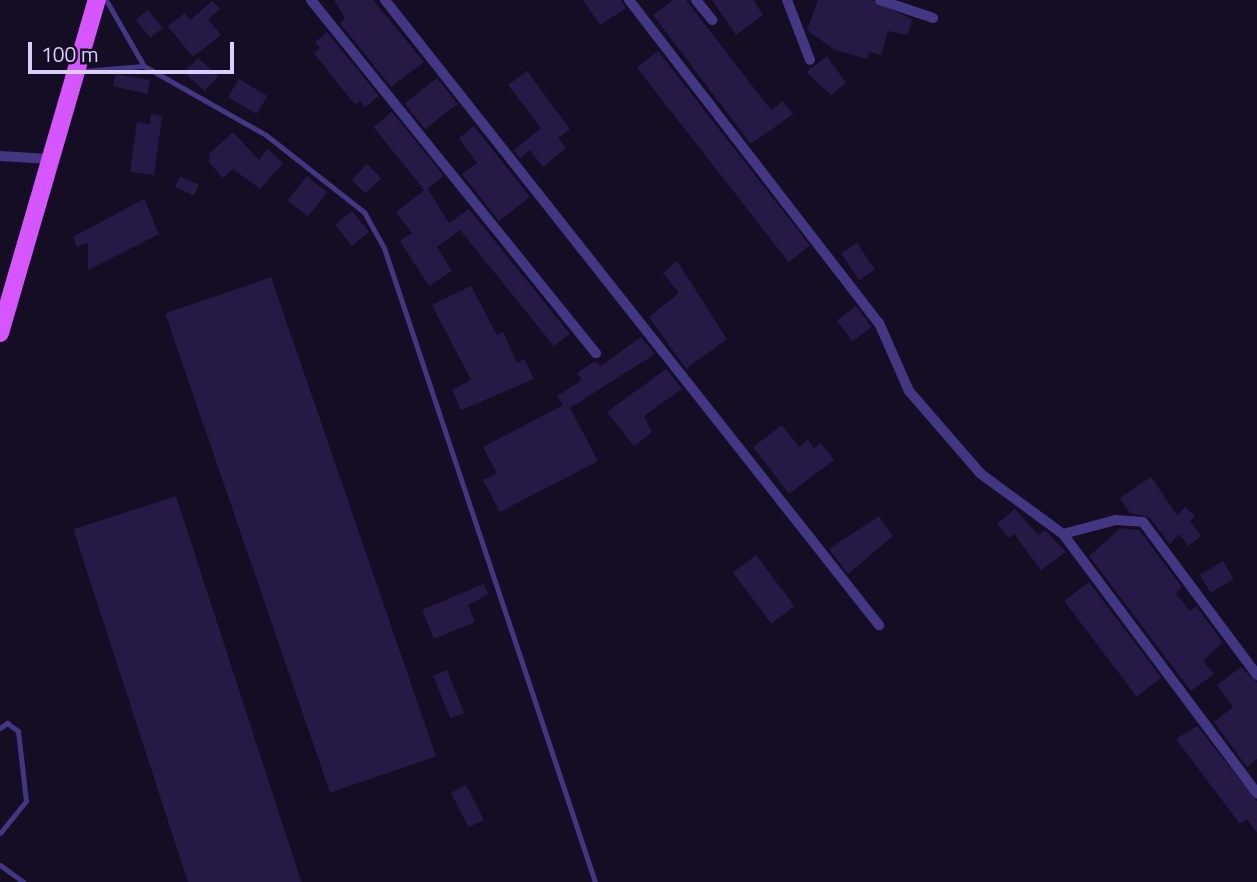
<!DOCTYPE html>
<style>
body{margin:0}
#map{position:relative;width:1257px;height:882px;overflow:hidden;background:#140d23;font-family:"Titillium Web",sans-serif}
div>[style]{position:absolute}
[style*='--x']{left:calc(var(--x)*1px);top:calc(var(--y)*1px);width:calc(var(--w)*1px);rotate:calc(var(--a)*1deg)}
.building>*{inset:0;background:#271945;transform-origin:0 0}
.lane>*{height:5px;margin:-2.5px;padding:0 2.5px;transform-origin:2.5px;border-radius:2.5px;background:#433784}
.street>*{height:10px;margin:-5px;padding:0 5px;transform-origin:5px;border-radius:5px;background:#433784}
.primary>*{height:18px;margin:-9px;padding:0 9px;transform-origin:9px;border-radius:9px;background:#d556ff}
span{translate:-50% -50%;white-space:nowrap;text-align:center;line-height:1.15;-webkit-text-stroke:5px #140d23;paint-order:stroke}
.scale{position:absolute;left:28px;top:42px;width:206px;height:32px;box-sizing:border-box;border:4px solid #dbcfff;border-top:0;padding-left:9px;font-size:21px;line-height:24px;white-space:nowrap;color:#dbcfff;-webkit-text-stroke:5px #140d23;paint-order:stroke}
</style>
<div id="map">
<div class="building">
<div style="clip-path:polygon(334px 0,373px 0,424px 62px,391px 87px,340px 23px,345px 18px)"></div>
<div style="clip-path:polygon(583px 0,621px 0,626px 8px,600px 25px)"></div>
<div style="clip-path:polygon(673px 0,686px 0,771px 110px,783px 101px,793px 114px,751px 144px,653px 15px)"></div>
<div style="clip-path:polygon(712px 0,753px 0,763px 15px,736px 35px)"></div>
<div style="clip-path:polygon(818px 0,872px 0,912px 19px,908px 35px,888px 31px,881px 55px,869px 52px,867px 59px,835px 50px,807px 30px)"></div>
<div style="clip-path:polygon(212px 1px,220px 9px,208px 19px,221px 35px,193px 57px,168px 26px,185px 13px,190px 20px)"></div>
<div style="left:148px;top:10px;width:23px;height:16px;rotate:50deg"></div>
<div style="clip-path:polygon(327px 32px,379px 96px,365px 107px,360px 101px,355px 105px,314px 53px,320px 48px,315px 42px)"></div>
<div style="left:658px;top:51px;width:247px;height:27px;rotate:52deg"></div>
<div style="clip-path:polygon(827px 56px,846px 83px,831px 95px,806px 72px)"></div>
<div style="left:198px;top:58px;width:27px;height:20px;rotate:42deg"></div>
<div style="clip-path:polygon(527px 71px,570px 129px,558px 138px,566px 148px,543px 167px,530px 150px,520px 158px,514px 150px,541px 128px,508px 85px)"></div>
<div style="clip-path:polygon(116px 74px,150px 80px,147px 94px,113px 86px)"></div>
<div style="left:437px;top:78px;width:33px;height:41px;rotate:52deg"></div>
<div style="left:239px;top:79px;width:33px;height:21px;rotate:31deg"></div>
<div style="left:392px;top:112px;width:82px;height:24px;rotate:51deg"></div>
<div style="clip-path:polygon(151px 114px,162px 116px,154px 175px,130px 172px,137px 122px,150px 124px)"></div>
<div style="clip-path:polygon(474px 126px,530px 197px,499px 221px,462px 174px,477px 163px,459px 138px)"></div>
<div style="clip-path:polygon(233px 132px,259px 160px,268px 149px,283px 163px,260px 189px,233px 169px,223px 178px,209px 162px,209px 154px)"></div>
<div style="left:367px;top:164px;width:20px;height:22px;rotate:45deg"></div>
<div style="left:180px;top:176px;width:21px;height:12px;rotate:25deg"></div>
<div style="left:307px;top:176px;width:26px;height:31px;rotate:39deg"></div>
<div style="clip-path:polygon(427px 188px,449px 223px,469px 209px,570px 334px,554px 346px,460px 230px,437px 247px,452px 271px,429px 286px,400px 241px,412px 233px,396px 212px)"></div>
<div style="clip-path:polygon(144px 199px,159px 234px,88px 270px,88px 243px,77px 247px,73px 237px)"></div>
<div style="left:352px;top:211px;width:27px;height:22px;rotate:51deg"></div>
<div style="left:857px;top:243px;width:32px;height:19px;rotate:56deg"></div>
<div style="clip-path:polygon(677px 261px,727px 339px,686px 369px,649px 317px,679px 293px,663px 273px)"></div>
<div style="left:271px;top:277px;width:507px;height:112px;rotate:71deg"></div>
<div style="clip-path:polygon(471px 286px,497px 335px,503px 332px,517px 363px,524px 359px,534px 379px,461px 410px,452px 390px,471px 380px,432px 305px)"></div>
<div style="left:856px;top:306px;width:26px;height:24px;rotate:53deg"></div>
<div style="clip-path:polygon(641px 337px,655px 354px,570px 408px,598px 461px,500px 512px,483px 480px,497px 473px,483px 447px,563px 405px,557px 396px,582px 380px,577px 373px,595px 361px,601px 366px)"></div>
<div style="clip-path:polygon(666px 369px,682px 389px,644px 416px,652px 432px,634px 446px,607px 412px)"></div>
<div style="clip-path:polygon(782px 425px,799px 447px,808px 440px,814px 448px,821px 443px,834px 460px,789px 494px,753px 447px)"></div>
<div style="clip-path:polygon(1151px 477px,1177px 515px,1185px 507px,1195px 516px,1190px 521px,1201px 536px,1188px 546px,1179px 534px,1170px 544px,1149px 517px,1130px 513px,1120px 498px)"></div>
<div style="left:176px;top:496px;width:407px;height:108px;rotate:72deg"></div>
<div style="clip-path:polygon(1015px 509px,1038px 535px,1045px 530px,1066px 552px,1041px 570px,1014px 534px,1009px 538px,997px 524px)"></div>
<div style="clip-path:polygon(879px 516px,893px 536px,848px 574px,829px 549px)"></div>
<div style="clip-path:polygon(1121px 528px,1139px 530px,1182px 587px,1176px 594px,1190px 611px,1196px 606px,1223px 642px,1203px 661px,1214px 674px,1191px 691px,1089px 556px)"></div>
<div style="left:756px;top:555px;width:64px;height:29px;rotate:53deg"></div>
<div style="left:1223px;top:561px;width:21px;height:27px;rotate:59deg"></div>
<div style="left:1089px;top:582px;width:120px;height:31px;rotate:53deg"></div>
<div style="clip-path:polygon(483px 584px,489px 594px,468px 605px,475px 622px,434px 639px,422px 610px)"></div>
<div style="clip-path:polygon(1241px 667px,1257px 683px,1257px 759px,1247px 767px,1214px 722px,1233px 707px,1217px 685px)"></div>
<div style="left:447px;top:670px;width:46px;height:15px;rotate:68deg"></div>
<div style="clip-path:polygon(1197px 726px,1257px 801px,1257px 833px,1247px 819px,1240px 824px,1176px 739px)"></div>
<div style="left:466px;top:785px;width:39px;height:17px;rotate:63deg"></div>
</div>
<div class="lane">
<div style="--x:106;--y:0;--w:76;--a:60.1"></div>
<div style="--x:144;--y:66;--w:140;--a:29.5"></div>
<div style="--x:266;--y:135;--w:125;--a:38.2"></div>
<div style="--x:364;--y:212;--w:41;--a:60.9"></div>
<div style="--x:384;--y:248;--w:668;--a:71.59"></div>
<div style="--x:82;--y:71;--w:62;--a:-4.6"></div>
<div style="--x:0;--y:728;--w:9;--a:-36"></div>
<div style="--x:7;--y:723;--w:14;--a:36"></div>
<div style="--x:18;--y:731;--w:70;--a:83.5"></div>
<div style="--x:26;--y:801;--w:41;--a:129.1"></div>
<div style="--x:0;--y:865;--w:29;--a:36"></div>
</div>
<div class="street">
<div style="--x:311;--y:0;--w:454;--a:51.1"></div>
<div style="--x:385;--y:0;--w:797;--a:51.68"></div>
<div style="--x:629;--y:0;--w:408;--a:52.3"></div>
<div style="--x:879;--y:323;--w:74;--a:66.2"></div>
<div style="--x:909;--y:391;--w:110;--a:49.1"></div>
<div style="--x:981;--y:474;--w:102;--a:36.2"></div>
<div style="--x:1063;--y:534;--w:324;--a:53.2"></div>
<div style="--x:696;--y:0;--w:26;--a:51"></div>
<div style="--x:787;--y:0;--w:64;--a:69"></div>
<div style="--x:880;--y:0;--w:56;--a:18.8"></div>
<div style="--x:0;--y:156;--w:50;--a:3.4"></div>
<div style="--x:1063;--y:534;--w:55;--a:-14.8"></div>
<div style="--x:1116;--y:520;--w:27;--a:4"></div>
<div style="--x:1143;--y:522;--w:191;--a:53.3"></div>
</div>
<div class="primary">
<div style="--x:0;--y:333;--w:347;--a:-73.8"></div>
</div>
<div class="scale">100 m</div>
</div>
